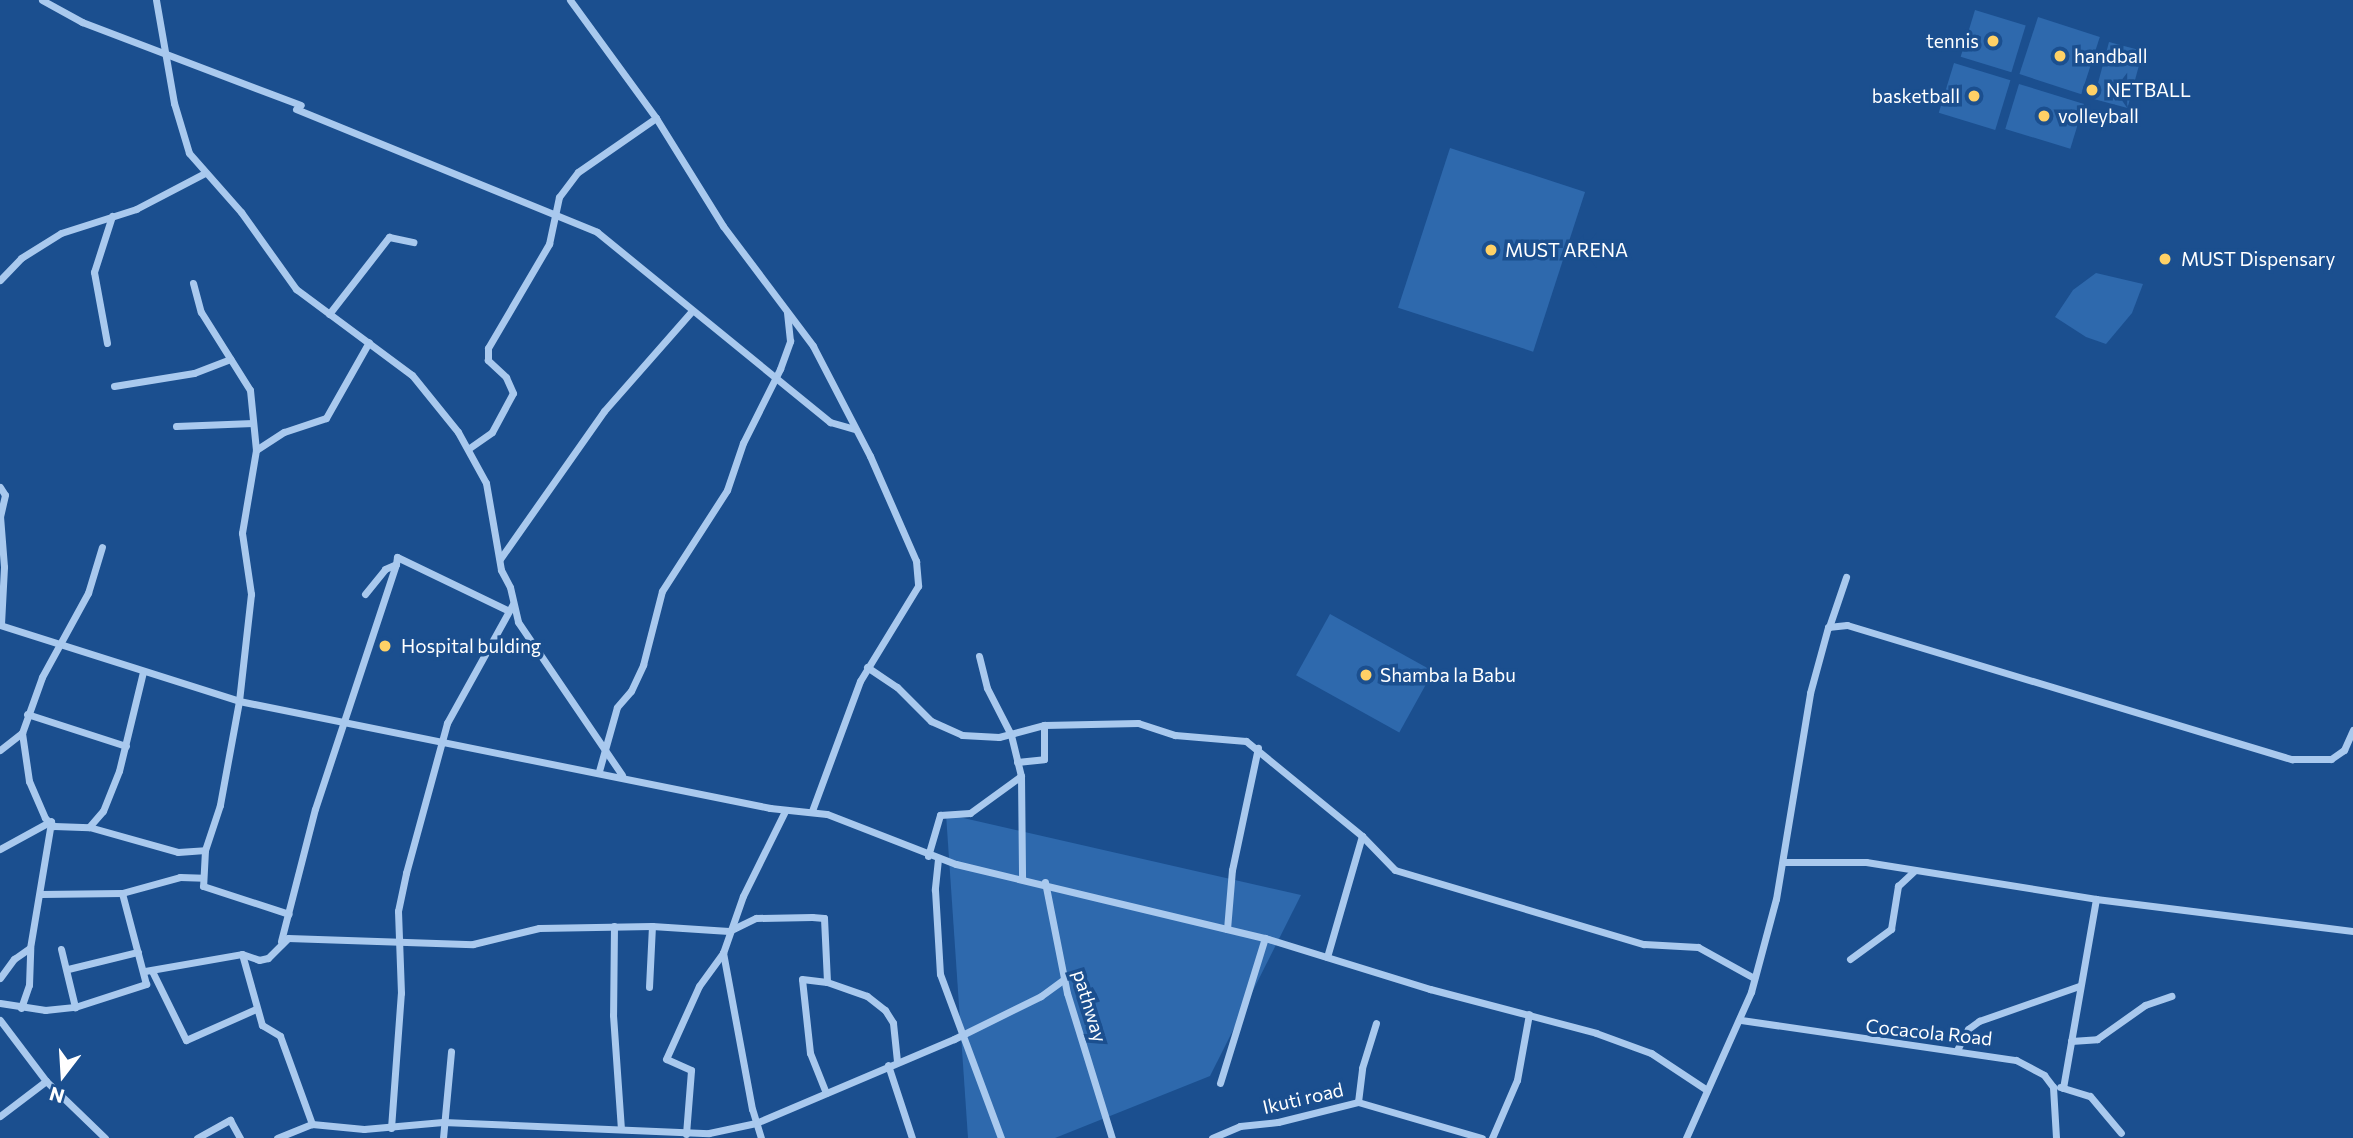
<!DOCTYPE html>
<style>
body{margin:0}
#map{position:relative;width:2353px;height:1138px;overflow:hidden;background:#1b4f8f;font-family:Commissioner,sans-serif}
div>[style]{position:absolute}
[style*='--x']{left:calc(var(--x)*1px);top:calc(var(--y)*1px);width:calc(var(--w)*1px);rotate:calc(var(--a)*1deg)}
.green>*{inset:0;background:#2e69ad;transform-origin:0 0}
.street>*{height:7px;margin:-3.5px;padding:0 3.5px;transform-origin:3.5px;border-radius:3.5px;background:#a9c9ee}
.dots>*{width:19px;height:19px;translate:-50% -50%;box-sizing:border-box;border:4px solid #1b4f8f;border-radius:50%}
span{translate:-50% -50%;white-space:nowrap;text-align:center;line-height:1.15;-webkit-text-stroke:7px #1b4f8f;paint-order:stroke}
.poi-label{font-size:19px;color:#fff}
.right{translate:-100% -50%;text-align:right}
.left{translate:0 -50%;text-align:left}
.street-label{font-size:19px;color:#fff}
.north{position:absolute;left:28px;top:1040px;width:70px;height:70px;-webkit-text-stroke:5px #1b4f8f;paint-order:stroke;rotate:197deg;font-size:19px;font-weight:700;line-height:28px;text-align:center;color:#fff}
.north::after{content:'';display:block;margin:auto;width:24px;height:32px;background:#fff;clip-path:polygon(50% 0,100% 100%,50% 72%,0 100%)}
</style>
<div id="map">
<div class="green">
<div style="left:1975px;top:10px;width:53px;height:49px;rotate:17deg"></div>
<div style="left:2038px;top:17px;width:65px;height:60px;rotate:18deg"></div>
<div style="left:2109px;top:42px;width:35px;height:59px;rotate:15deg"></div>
<div style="left:1954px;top:63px;width:59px;height:52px;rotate:17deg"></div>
<div style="left:2019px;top:84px;width:68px;height:47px;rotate:17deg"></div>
<div style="left:1450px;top:148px;width:142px;height:168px;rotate:18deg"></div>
<div style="clip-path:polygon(2096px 273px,2143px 284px,2132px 313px,2106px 344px,2086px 337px,2055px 317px,2073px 290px)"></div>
<div style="left:1330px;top:614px;width:118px;height:70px;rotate:29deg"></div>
<div style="clip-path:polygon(946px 814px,1301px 895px,1210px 1076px,1055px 1138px,968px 1138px)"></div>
</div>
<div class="street">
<div style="--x:42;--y:0;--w:46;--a:28.8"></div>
<div style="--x:82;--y:22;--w:234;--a:20.8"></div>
<div style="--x:156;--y:0;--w:105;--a:80.1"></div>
<div style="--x:174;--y:103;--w:52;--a:73.3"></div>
<div style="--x:189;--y:153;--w:79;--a:48.6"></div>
<div style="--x:241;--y:212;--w:95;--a:54.5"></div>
<div style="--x:296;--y:289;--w:144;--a:36.6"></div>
<div style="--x:412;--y:375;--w:73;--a:51.1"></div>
<div style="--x:458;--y:432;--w:58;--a:61.2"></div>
<div style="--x:486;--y:483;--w:88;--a:80.2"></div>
<div style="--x:501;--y:570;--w:19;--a:62"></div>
<div style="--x:510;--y:587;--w:36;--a:77"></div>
<div style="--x:518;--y:622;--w:185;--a:55.8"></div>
<div style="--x:570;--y:0;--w:146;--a:53.9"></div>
<div style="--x:656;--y:118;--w:127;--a:58.2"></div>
<div style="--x:723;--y:226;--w:150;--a:53.1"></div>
<div style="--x:813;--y:346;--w:124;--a:62.6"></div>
<div style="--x:870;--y:456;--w:115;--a:66.3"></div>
<div style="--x:916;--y:561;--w:25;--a:85"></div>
<div style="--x:918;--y:586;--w:111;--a:121.4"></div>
<div style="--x:860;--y:681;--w:139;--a:110.3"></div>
<div style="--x:296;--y:109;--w:325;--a:22.2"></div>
<div style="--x:597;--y:232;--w:301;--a:39.2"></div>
<div style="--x:830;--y:422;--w:26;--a:16"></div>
<div style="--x:0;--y:280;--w:30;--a:-46"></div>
<div style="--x:21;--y:258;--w:47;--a:-32"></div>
<div style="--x:61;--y:233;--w:79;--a:-17.7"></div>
<div style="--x:136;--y:209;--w:78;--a:-27.6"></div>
<div style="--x:193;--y:283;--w:30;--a:75"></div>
<div style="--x:201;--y:312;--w:92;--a:57.9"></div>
<div style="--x:250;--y:390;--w:60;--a:84.3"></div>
<div style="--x:256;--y:450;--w:84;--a:99.6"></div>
<div style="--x:242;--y:533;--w:62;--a:81.6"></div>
<div style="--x:251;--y:594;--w:108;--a:96.4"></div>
<div style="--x:239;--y:701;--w:106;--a:100.4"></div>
<div style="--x:220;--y:805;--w:47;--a:108.4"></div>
<div style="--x:205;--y:850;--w:36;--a:93"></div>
<div style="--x:203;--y:886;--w:90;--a:18"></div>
<div style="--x:329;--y:314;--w:98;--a:-52.1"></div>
<div style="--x:389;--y:237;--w:25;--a:12"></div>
<div style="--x:107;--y:343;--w:72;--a:-100.4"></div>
<div style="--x:94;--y:272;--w:59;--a:-72.2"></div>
<div style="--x:114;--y:386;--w:81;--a:-9.2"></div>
<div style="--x:194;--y:373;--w:39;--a:-21"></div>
<div style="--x:176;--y:426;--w:77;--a:-2.2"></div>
<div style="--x:468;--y:449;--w:29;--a:-35"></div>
<div style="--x:492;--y:432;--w:44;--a:-61.7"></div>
<div style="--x:513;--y:393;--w:17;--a:-114"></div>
<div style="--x:506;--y:377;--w:25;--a:-137"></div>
<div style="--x:488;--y:360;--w:12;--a:-90"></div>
<div style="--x:488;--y:348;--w:121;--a:-59.6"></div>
<div style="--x:549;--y:244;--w:48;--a:-78"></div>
<div style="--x:559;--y:197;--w:31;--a:-53"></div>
<div style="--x:578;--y:172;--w:95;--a:-34.7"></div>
<div style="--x:256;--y:450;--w:33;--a:-33"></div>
<div style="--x:284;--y:432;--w:44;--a:-18.4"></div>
<div style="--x:326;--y:418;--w:87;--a:-60.5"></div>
<div style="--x:0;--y:487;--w:9;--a:58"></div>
<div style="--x:5;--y:495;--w:22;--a:103"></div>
<div style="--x:0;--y:516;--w:51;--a:85.5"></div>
<div style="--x:4;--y:567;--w:58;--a:93"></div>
<div style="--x:500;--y:559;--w:181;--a:-54.9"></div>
<div style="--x:604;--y:411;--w:133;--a:-48.7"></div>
<div style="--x:365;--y:594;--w:32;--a:-51"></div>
<div style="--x:385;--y:569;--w:12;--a:-24"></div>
<div style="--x:396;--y:564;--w:7;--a:-82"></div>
<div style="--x:397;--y:557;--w:124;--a:25.7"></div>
<div style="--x:0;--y:625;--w:251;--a:17.6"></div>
<div style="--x:239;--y:701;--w:542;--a:11.39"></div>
<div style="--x:770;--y:808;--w:57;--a:6"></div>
<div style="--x:827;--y:814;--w:138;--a:21.2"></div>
<div style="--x:956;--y:864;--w:318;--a:13.5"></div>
<div style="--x:1265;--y:938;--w:173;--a:17.2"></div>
<div style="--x:1430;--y:989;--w:172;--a:14.8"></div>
<div style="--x:1596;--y:1033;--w:59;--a:20"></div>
<div style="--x:1651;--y:1053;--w:67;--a:33.5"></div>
<div style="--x:1829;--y:627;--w:53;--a:-71.2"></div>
<div style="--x:979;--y:656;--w:33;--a:76"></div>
<div style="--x:987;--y:688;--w:53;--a:62.9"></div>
<div style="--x:1011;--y:735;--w:42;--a:76.3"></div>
<div style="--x:1021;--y:776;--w:102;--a:89.4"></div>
<div style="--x:867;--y:667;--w:36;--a:34"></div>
<div style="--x:897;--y:687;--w:48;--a:45"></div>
<div style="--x:931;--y:721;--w:34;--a:24"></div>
<div style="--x:962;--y:735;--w:37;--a:3"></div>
<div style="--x:999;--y:737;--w:47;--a:-14.9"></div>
<div style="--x:1044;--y:725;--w:94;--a:-1.2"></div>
<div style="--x:1138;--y:723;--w:39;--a:18"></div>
<div style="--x:1175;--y:735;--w:71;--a:4.8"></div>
<div style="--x:1246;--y:741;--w:150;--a:39.3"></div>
<div style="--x:1362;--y:836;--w:47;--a:45.9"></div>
<div style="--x:1395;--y:870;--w:260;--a:16.6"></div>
<div style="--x:1644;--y:944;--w:54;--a:3.2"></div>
<div style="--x:1698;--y:947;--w:64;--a:29"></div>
<div style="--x:27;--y:714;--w:104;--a:17.9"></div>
<div style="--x:22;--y:733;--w:49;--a:81.7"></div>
<div style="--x:29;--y:781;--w:40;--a:66.6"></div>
<div style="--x:45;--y:818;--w:12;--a:42"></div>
<div style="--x:54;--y:826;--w:35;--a:2"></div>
<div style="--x:89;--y:827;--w:92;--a:15.7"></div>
<div style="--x:178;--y:852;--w:27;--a:-4"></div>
<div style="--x:0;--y:750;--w:28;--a:-38"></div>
<div style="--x:22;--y:733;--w:59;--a:-70.3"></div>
<div style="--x:42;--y:677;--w:96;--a:-61.3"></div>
<div style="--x:88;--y:593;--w:48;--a:-73.1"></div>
<div style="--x:1017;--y:762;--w:27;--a:-6"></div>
<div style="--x:1044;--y:759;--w:34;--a:-90"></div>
<div style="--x:599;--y:771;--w:66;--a:-74.3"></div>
<div style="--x:617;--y:707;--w:21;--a:-49"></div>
<div style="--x:631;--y:691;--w:29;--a:-65"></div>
<div style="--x:643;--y:665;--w:76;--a:-75.6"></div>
<div style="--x:662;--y:591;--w:120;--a:-57.2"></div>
<div style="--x:727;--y:490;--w:50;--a:-71.2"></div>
<div style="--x:743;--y:443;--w:83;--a:-63.4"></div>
<div style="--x:780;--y:369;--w:30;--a:-70"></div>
<div style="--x:790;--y:341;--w:29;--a:-96"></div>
<div style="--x:89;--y:827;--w:21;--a:-49"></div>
<div style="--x:103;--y:811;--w:43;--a:-68.2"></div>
<div style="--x:119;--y:771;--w:102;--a:-76.4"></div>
<div style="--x:0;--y:849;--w:58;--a:-28.8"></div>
<div style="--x:928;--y:856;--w:43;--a:-73.7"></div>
<div style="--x:940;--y:815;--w:30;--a:-4"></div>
<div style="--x:970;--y:813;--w:63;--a:-36"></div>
<div style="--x:938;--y:859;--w:31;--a:96"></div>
<div style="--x:935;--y:890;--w:84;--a:86.6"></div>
<div style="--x:940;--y:974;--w:175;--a:69.6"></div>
<div style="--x:1784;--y:862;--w:82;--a:0"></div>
<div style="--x:1866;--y:862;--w:233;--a:9.1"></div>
<div style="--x:2096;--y:899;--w:259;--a:7.1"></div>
<div style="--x:1045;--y:882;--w:113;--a:78.8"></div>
<div style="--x:1067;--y:993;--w:152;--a:72.8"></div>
<div style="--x:41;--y:894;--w:81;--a:-0.7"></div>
<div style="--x:122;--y:893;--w:60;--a:-15.4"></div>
<div style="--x:180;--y:877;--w:23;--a:2"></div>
<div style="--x:614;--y:926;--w:89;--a:90.6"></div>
<div style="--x:613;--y:1015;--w:113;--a:86"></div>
<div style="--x:1227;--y:929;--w:59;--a:-85.2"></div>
<div style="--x:1232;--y:870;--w:125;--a:-78"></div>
<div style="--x:281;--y:941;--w:136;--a:-75.6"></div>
<div style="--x:315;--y:809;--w:258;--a:-71.7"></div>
<div style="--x:61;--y:949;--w:60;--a:76.4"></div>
<div style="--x:242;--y:954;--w:74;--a:74.3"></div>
<div style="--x:262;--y:1025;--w:21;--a:31"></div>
<div style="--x:280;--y:1036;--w:94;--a:70"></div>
<div style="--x:1327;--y:957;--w:126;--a:-73.9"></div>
<div style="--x:1850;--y:959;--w:51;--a:-36.2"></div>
<div style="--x:1891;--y:929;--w:44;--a:-80.8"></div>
<div style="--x:1898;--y:886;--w:22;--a:-43"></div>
<div style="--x:68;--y:969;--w:72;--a:-13.7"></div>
<div style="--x:145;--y:971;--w:98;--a:-9.9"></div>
<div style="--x:242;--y:954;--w:18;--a:19"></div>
<div style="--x:259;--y:960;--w:9;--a:-13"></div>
<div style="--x:268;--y:958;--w:28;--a:-45"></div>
<div style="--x:288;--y:938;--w:185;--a:1.9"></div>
<div style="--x:473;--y:944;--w:68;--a:-13.6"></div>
<div style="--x:539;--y:928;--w:113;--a:-1"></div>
<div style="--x:652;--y:926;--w:77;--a:3.7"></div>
<div style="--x:729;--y:931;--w:30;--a:-26"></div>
<div style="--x:756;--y:918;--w:56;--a:-1"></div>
<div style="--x:812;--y:917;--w:12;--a:5"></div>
<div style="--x:824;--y:918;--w:64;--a:87.3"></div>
<div style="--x:152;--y:971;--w:77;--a:63.8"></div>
<div style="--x:186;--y:1040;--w:77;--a:-23.9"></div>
<div style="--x:0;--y:978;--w:24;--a:-54"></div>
<div style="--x:14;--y:959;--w:19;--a:-35"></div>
<div style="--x:649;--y:987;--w:61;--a:-87.2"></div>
<div style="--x:0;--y:1003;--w:46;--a:8.8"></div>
<div style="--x:45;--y:1010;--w:30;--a:-6"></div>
<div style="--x:75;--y:1007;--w:75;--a:-17.9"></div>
<div style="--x:146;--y:984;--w:94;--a:-104.8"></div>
<div style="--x:21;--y:1008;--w:24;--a:-71"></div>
<div style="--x:29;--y:985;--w:37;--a:-88"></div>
<div style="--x:30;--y:948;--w:128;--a:-80.5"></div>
<div style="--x:0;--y:1020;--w:76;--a:53"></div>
<div style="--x:46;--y:1081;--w:82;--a:44"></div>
<div style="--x:1741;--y:1020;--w:278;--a:8.3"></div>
<div style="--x:2016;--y:1060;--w:32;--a:28"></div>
<div style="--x:2044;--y:1075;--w:15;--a:53"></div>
<div style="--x:2053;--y:1087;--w:51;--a:86.6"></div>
<div style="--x:2071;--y:1041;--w:26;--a:-4"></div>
<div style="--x:2097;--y:1039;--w:59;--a:-35.3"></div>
<div style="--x:2145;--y:1005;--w:28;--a:-19"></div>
<div style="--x:1957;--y:1050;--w:24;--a:-62"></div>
<div style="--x:1968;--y:1029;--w:14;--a:-36"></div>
<div style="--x:1979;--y:1021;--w:106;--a:-19.3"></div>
<div style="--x:888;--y:1065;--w:77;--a:71.8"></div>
<div style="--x:1220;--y:1083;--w:152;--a:-72.8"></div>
<div style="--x:2060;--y:1087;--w:31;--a:17"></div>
<div style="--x:2090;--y:1096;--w:48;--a:50"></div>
<div style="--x:2063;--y:1088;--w:192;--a:-80.1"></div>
<div style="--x:826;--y:1093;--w:43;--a:-111.8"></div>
<div style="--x:810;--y:1053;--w:74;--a:-96.2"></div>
<div style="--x:802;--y:979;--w:25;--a:7"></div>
<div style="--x:827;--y:982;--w:42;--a:19.3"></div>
<div style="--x:867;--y:996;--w:23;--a:38"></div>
<div style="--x:885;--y:1010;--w:15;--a:58"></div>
<div style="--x:893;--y:1023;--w:37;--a:84"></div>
<div style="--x:1358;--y:1102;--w:34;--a:-83"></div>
<div style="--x:1362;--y:1068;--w:47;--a:-72.7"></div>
<div style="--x:0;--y:1116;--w:58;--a:-37.3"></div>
<div style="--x:391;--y:1128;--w:135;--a:-85.8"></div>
<div style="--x:401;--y:993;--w:82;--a:-92.1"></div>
<div style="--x:398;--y:911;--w:39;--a:-78"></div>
<div style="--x:406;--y:873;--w:156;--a:-74.7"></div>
<div style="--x:447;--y:723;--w:136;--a:-61"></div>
<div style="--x:686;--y:1134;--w:64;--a:-85.5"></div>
<div style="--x:691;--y:1070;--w:27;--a:-156"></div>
<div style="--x:666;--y:1059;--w:80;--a:-65.7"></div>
<div style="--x:699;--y:986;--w:41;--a:-54"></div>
<div style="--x:197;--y:1138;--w:38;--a:-29"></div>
<div style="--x:230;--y:1120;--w:21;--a:61"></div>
<div style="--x:277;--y:1138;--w:38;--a:-22"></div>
<div style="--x:312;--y:1124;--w:52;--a:5.5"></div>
<div style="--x:364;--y:1129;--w:79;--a:-5.1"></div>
<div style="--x:443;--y:1122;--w:266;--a:2.4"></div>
<div style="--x:709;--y:1133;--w:48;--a:-12"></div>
<div style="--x:756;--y:1123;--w:215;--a:-23"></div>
<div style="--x:954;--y:1039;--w:97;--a:-26.3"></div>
<div style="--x:1041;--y:996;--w:29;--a:-36"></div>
<div style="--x:443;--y:1138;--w:87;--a:-84.7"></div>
<div style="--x:761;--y:1138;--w:30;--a:-107"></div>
<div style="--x:752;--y:1109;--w:159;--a:-100.5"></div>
<div style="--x:723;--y:953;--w:60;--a:-70.7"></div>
<div style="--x:743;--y:896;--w:95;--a:-63.7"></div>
<div style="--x:1212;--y:1138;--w:30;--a:-23"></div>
<div style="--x:1240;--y:1126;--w:38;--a:-6"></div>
<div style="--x:1278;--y:1122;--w:82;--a:-14"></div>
<div style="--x:1358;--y:1102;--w:129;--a:16.2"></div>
<div style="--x:1492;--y:1138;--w:63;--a:-66.7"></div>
<div style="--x:1517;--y:1080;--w:67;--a:-79.7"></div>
<div style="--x:1686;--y:1138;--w:160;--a:-66"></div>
<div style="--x:1751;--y:992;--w:96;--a:-75"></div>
<div style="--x:1776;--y:899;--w:209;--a:-80.6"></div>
<div style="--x:1810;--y:693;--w:68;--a:-74.7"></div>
<div style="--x:1828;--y:627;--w:19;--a:-6"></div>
<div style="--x:1847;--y:625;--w:465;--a:16.8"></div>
<div style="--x:2292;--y:759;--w:39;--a:0"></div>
<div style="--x:2331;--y:759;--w:16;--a:-35"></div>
<div style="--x:2344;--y:750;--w:22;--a:-66"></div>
</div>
<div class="dots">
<div style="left:1993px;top:41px;background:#ffd166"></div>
<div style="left:2060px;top:56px;background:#ffd166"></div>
<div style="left:2092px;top:90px;background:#ffd166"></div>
<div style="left:1974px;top:96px;background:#ffd166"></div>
<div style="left:2044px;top:116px;background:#ffd166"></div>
<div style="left:1491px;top:250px;background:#ffd166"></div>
<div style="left:2165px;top:259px;background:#ffd166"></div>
<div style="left:385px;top:646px;background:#ffd166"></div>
<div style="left:1366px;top:675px;background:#ffd166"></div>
</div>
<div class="poi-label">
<span class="right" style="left:1979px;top:41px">tennis</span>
<span class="left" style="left:2074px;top:56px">handball</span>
<span class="left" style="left:2106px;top:90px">NETBALL</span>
<span class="right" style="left:1960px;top:96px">basketball</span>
<span class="left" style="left:2058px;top:116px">volleyball</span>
<span class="left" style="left:1505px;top:250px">MUST ARENA</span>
<span class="left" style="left:2181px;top:259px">MUST Dispensary</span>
<span class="left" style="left:401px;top:646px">Hospital bulding</span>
<span class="left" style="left:1380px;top:675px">Shamba la Babu</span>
</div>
<div class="street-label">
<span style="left:1090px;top:1006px;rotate:73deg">pathway</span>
<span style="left:1929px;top:1032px;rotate:6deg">Cocacola Road</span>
<span style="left:1303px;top:1098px;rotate:-13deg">Ikuti road</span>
</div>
<div class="north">N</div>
</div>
